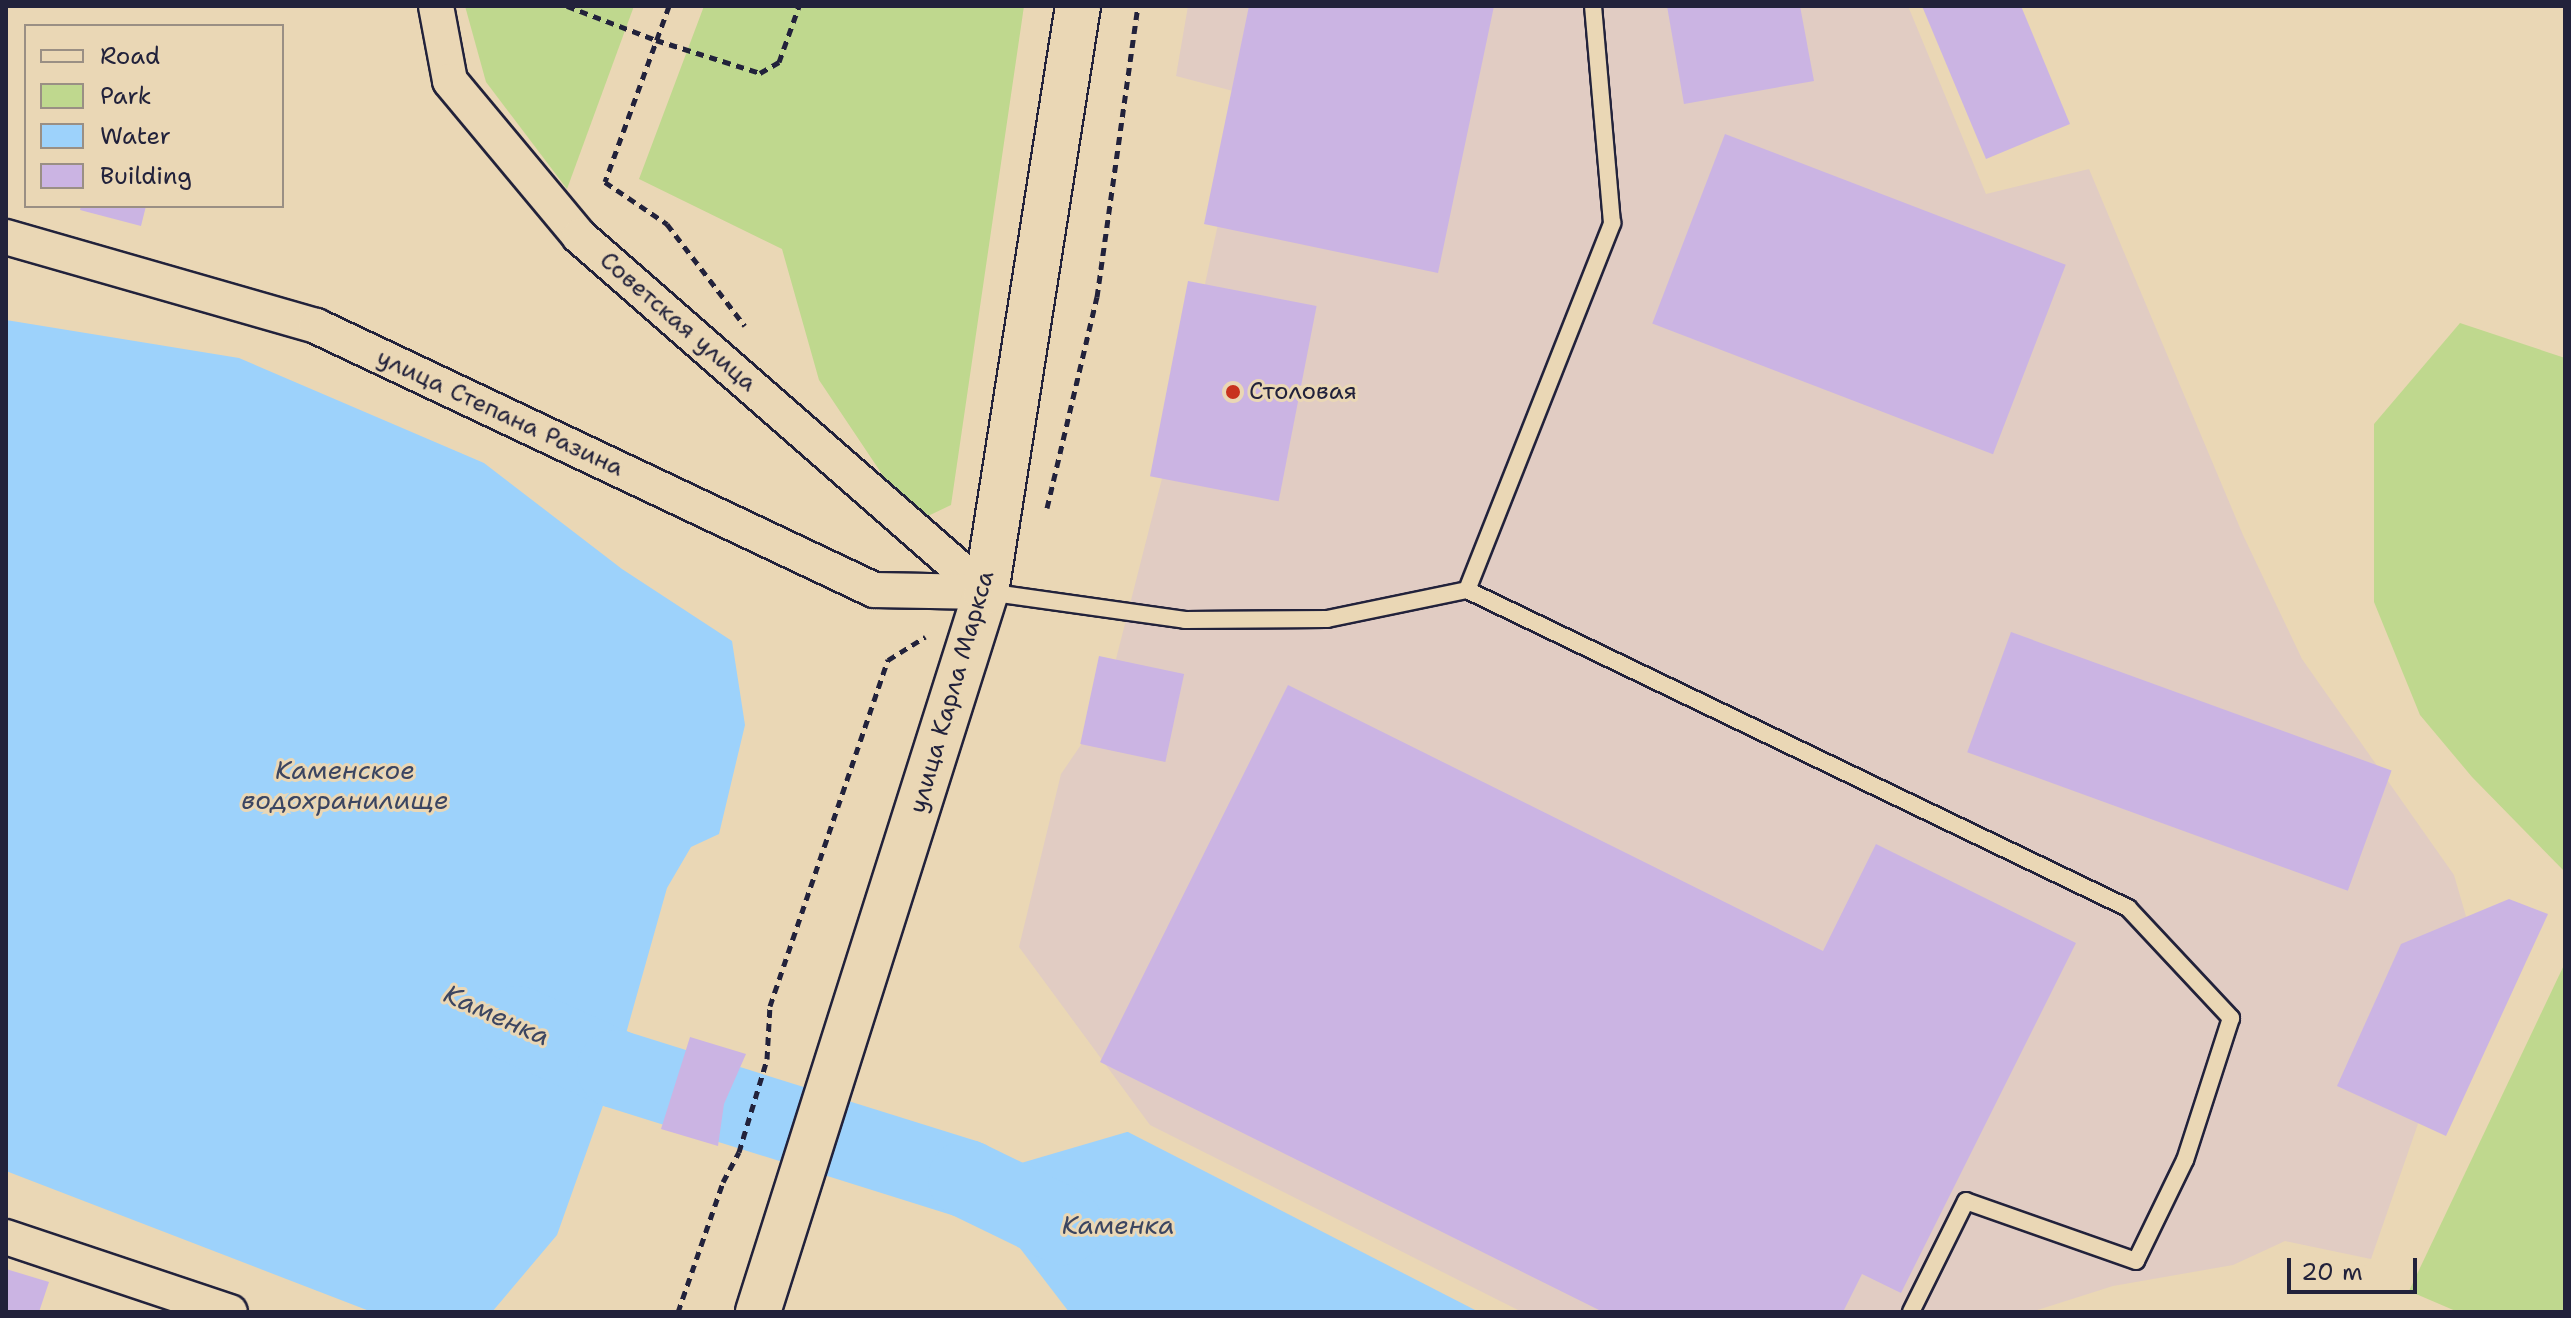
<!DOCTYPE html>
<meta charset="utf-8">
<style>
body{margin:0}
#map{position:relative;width:2571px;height:1318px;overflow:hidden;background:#ead7b5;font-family:"Shantell Sans",sans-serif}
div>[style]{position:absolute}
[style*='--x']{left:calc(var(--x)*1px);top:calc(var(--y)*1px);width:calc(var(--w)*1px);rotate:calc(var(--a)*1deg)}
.built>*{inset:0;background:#e1ccc3}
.green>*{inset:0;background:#bfd88e}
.water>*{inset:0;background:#9dd2fb}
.river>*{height:78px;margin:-39px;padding:0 39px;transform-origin:39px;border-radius:39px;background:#9dd2fb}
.building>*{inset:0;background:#cbb4e3;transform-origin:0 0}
.path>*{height:5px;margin-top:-2.5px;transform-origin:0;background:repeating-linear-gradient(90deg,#22223b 0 8px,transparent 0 14px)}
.roads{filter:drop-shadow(2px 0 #22223b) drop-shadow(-2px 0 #22223b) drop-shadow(0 2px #22223b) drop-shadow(0 -2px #22223b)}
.service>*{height:16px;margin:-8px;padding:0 8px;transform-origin:8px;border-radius:8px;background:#ead7b5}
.minor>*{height:34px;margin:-17px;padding:0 17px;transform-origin:17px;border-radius:17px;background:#ead7b5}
.secondary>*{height:44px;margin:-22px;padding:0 22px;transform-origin:22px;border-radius:22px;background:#ead7b5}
.dots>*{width:22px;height:22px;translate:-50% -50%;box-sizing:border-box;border:4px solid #ead7b5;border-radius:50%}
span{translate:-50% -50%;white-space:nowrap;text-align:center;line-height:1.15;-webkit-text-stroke:6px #ead7b5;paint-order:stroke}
.street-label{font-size:24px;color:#22223b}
.poi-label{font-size:24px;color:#22223b}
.left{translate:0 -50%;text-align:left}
.water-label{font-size:26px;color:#3b4561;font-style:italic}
.frame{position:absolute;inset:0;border:8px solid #22223b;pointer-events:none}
.legend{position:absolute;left:24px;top:24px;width:260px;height:184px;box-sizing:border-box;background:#ead7b5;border:2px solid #9a8f84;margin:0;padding:10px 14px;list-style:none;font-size:24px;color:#22223b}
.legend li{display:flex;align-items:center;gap:16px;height:40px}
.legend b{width:40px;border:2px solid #9a8f84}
.scale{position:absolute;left:2287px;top:1258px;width:130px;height:36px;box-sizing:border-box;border:4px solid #22223b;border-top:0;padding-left:10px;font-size:24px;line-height:28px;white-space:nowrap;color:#22223b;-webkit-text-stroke:6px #ead7b5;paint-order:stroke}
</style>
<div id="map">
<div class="built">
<div style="clip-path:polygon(1188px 6px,1908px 6px,1986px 194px,2089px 169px,2243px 535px,2302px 659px,2454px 875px,2477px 954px,2371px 1259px,2285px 1241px,2233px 1265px,2113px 1286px,2031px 1312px,1522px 1312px,1150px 1125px,1019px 947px,1061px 774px,1102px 714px,1168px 455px,1223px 201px,1252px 96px,1176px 76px)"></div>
</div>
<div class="green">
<div style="clip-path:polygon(465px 6px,634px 6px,567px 189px,486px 82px)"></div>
<div style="clip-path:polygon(704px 6px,1024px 6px,951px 505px,928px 516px,904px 507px,819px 380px,782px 249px,639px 179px)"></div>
<div style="clip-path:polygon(2460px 323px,2565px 358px,2565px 872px,2472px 777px,2420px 715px,2374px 602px,2374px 424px)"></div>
<div style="clip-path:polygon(2565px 963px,2565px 1312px,2458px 1312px,2409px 1291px)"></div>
</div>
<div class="water">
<div style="clip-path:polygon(6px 320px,239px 358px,484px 463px,622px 569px,732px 641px,745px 725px,719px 834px,691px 847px,667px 888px,616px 1069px,557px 1235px,492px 1312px,372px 1312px,6px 1171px)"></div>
<div style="clip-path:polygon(1127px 1132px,1128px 1132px,1479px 1312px,1069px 1312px,967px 1179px)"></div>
</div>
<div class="river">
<div style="--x:518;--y:1025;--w:107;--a:24.2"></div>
<div style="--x:616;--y:1069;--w:368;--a:17.4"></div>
<div style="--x:967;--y:1179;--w:108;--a:25.9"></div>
</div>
<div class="building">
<div style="clip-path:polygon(1249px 6px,1494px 6px,1438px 273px,1204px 224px)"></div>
<div style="clip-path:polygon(1667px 6px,1800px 6px,1814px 81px,1684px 104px)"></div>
<div style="clip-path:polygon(1922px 6px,2021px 6px,2070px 124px,1986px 159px)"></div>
<div style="left:1725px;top:134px;width:365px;height:203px;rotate:21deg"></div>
<div style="clip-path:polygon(81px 206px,146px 206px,141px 226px,80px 210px)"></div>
<div style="left:1188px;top:281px;width:131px;height:199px;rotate:11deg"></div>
<div style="left:2011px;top:632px;width:405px;height:128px;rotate:20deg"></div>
<div style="left:1099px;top:656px;width:87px;height:90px;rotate:12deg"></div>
<div style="clip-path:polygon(1288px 685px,1823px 951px,1876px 844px,2076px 943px,1901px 1293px,1862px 1274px,1843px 1312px,1603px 1312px,1100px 1062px)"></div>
<div style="clip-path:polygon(2509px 899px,2548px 914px,2446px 1136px,2337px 1086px,2401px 944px)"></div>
<div style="clip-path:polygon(690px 1037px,746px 1054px,724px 1104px,718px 1146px,661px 1129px)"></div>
<div style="clip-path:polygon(6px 1269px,49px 1282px,39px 1312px,6px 1312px)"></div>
</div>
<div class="path">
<div style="--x:567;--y:6;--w:95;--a:20.9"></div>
<div style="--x:656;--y:40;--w:109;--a:17.6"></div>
<div style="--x:760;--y:73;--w:22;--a:-30"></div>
<div style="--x:779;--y:62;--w:59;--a:-70.3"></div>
<div style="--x:669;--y:6;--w:187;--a:110"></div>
<div style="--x:605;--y:182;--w:75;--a:34.1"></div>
<div style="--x:667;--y:224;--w:128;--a:52.6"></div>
<div style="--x:1047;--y:508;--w:217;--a:-76.7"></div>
<div style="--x:1097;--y:297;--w:294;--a:-82"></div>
<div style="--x:678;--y:1312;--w:138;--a:-70.9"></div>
<div style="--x:723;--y:1182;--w:34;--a:-62"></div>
<div style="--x:739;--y:1152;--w:97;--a:-73.2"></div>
<div style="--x:767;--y:1059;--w:53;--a:-86.8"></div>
<div style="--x:770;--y:1006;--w:366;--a:-71.2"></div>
<div style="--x:888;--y:660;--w:44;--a:-31.9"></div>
</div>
<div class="roads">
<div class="service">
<div style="--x:1467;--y:590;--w:395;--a:-68.4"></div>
<div style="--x:1612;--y:223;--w:218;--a:-95"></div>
<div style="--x:987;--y:592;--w:200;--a:8"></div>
<div style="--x:1185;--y:620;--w:142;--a:-0.4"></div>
<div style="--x:1327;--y:619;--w:143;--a:-11.7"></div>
<div style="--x:1467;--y:590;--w:734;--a:25.69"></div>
<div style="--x:2128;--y:908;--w:151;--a:46.9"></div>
<div style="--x:2231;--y:1018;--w:149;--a:107.9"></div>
<div style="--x:2185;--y:1160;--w:112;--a:115.9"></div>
<div style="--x:2136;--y:1261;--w:180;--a:-160.6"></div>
<div style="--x:1966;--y:1201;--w:124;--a:116.4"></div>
</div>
<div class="minor">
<div style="--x:436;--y:6;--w:76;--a:79.4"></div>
<div style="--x:450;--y:81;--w:202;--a:50.2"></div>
<div style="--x:579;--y:236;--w:541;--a:41.18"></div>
<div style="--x:6;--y:237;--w:323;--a:16"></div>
<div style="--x:316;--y:326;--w:617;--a:25.32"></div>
<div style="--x:874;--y:590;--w:112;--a:1"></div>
<div style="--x:6;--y:1237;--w:236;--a:18.5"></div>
</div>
<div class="secondary">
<div style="--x:758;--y:1312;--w:755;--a:-72.43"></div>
<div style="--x:986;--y:592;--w:593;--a:-81.08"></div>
</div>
</div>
<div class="dots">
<div style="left:1233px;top:392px;background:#c8321e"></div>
</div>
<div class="street-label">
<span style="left:678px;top:322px;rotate:41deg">Советская улица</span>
<span style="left:500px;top:413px;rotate:25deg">улица Степана Разина</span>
<span style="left:952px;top:692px;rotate:-74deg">улица Карла Маркса</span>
</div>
<div class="poi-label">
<span class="left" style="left:1249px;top:392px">Столовая</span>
</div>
<div class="water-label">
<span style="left:345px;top:785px">Каменское<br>водохранилище</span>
<span style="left:497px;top:1015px;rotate:24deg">Каменка</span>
<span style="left:1118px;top:1225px">Каменка</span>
</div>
<div class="frame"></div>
<ul class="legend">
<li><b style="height:10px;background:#ead7b5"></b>Road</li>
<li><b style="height:22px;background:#bfd88e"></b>Park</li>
<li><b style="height:22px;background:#9dd2fb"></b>Water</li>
<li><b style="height:22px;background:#cbb4e3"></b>Building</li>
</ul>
<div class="scale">20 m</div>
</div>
